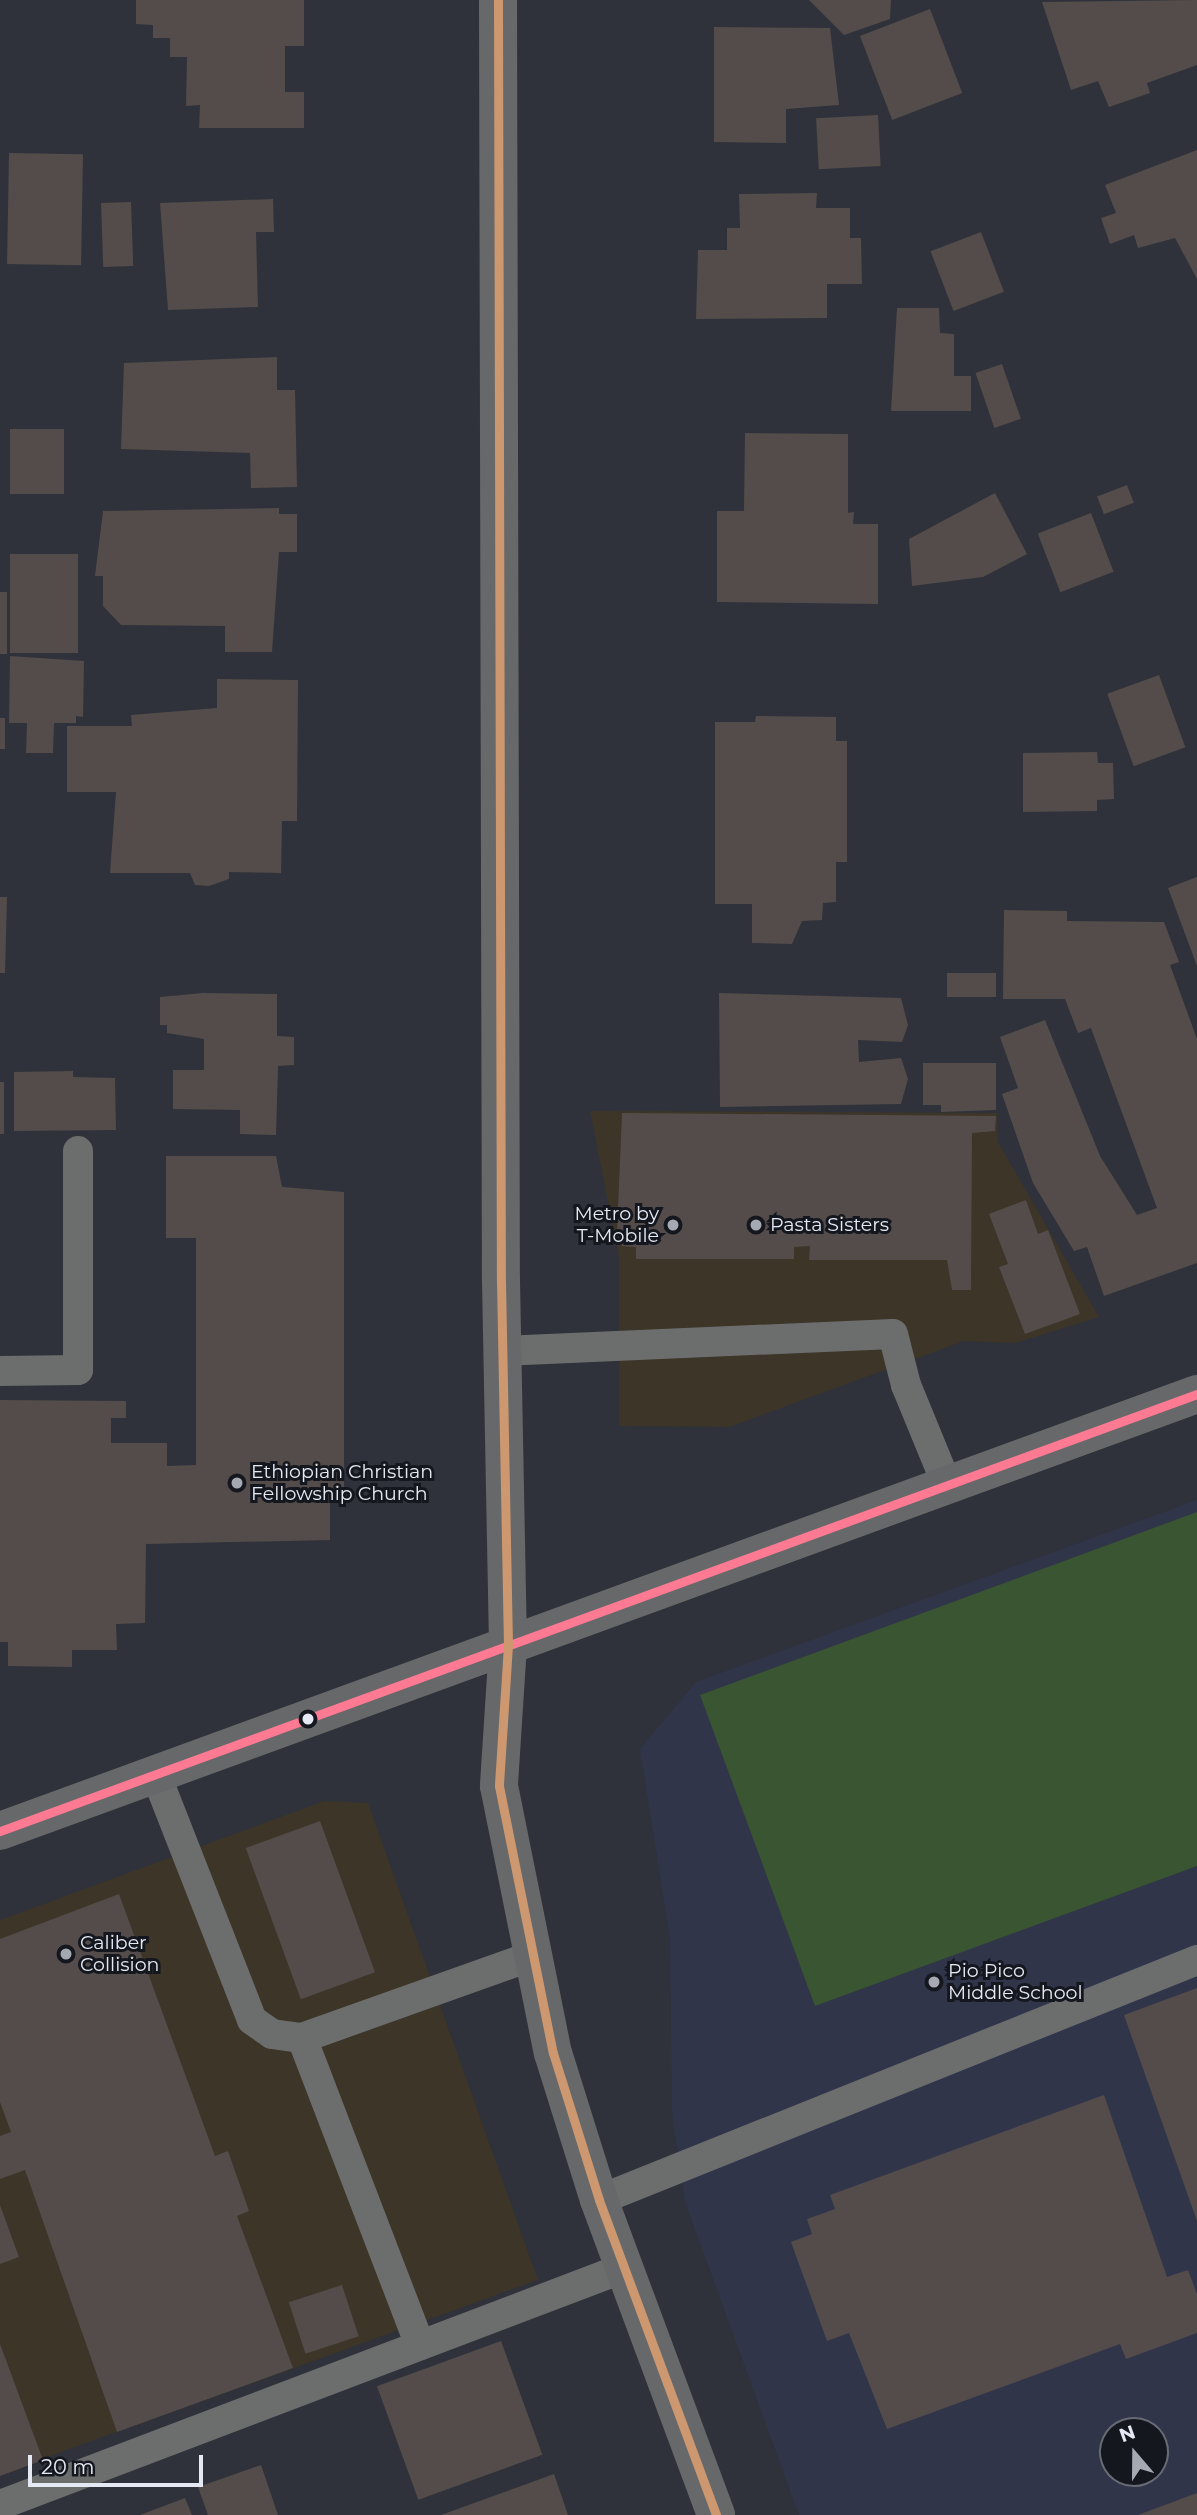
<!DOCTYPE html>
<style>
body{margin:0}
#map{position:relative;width:1197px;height:2515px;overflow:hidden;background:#2f323a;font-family:Montserrat,sans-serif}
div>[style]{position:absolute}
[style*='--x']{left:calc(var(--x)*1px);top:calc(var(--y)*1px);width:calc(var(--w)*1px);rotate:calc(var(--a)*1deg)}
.commercial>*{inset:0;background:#3c3528}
.built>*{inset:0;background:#30354a}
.green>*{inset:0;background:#3a5531}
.building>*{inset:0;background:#544c4a;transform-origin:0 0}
.service>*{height:30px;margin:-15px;padding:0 15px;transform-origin:15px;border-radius:15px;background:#6c6e6e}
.secondary>*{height:38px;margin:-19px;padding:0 19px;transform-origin:19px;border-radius:19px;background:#666869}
.bus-1>*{height:9px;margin:-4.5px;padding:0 4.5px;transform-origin:4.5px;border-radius:4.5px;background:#fe7a93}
.bus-2>*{height:9px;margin:-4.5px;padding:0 4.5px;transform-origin:4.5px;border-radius:4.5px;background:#cd976f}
.dots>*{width:19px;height:19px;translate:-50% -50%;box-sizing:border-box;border:4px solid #15171f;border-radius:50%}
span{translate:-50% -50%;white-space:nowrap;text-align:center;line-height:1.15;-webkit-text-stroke:6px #15171f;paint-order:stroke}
.poi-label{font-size:19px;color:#e5e9f3}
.right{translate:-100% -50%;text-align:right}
.left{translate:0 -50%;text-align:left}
.north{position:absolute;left:1099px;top:2417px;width:70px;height:70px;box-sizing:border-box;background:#15171f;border:2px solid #686b74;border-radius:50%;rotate:340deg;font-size:19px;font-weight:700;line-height:28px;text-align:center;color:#e5e9f3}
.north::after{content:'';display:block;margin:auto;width:24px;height:32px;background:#a5a9b2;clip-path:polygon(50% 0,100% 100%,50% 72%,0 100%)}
.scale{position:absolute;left:28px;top:2455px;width:175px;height:32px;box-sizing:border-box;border:4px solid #e5e9f3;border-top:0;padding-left:9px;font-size:21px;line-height:24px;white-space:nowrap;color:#e5e9f3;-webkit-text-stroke:5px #15171f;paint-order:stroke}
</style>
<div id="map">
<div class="commercial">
<div style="clip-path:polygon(590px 1111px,997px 1113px,998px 1142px,1099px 1317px,1015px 1343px,964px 1341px,729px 1427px,619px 1426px,619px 1257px)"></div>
<div style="clip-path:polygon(324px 1801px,368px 1803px,538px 2280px,0 2474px,0 1920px)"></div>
</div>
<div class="built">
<div style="clip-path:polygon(evenodd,1197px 1500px,1197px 2515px,799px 2515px,685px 2202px,672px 2112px,670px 1938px,640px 1749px,696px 1682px,1197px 1500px,1113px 2431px,1155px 2431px,1155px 2473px,1113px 2473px,1113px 2431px)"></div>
</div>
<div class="green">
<div style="clip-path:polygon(1197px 1512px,1197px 1866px,815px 2006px,700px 1695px)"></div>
</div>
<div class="building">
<div style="clip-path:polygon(136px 0,304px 0,304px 46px,285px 46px,285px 92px,304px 92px,304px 128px,199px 128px,200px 105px,186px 106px,187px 57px,170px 57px,170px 38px,153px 38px,153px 25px,136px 24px)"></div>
<div style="clip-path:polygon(809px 0,891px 0,890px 19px,844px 35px)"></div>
<div style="clip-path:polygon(1197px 0,1197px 65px,1147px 83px,1150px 93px,1109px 107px,1098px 81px,1071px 90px,1042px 2px)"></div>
<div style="left:930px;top:9px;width:90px;height:75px;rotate:69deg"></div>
<div style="clip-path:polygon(714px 27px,830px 28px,839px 105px,786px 109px,786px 143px,714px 142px)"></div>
<div style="left:878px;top:115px;width:51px;height:62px;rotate:87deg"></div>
<div style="clip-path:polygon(1197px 150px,1197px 279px,1175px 238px,1138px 248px,1134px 235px,1110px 244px,1101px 218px,1116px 213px,1105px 185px)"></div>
<div style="left:9px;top:153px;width:74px;height:111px;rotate:1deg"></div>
<div style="clip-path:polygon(817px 193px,816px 208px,850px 208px,850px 238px,861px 238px,862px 284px,827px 284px,827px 318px,696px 319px,698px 250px,727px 250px,727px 228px,740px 228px,739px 194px)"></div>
<div style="clip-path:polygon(273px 199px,274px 232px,256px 232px,258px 307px,168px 310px,160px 203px)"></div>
<div style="left:131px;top:202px;width:64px;height:30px;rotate:88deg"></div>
<div style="left:981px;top:232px;width:64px;height:54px;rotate:69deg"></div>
<div style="clip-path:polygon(897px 308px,939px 308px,940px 333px,954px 334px,954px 376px,971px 376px,971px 411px,891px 411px)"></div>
<div style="clip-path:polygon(277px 357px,277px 390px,295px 390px,297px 487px,251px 488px,250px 453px,121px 449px,124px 363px)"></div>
<div style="left:1002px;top:364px;width:58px;height:28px;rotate:71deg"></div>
<div style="left:10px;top:429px;width:54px;height:65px"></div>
<div style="clip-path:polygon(745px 433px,848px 434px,848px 513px,854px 512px,853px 524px,878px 524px,878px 604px,717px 602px,717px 511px,744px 511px)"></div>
<div style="left:1127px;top:485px;width:19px;height:32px;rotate:69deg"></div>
<div style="clip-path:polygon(995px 493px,1027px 554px,983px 577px,912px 586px,909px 539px)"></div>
<div style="clip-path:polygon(279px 508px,279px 514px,297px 514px,297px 552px,279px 552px,272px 652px,225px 652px,225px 626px,121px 625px,103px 606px,103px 576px,95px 576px,103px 511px)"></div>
<div style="left:1091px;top:513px;width:63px;height:57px;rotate:69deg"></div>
<div style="left:10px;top:554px;width:68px;height:99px"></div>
<div style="left:7px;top:592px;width:62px;height:7px;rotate:90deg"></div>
<div style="clip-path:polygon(10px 656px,84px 661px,83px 717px,76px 716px,76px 723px,54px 723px,53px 753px,26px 753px,27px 723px,9px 723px)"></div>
<div style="left:1159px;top:675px;width:77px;height:55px;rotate:70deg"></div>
<div style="clip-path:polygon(217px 679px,298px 680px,297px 821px,282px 821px,281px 873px,229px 872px,229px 879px,209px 886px,195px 885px,190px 873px,110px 873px,116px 792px,67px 792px,67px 726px,132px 726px,131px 715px,217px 708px)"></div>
<div style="clip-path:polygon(756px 716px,836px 717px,836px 741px,847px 741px,847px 862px,836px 862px,836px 902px,823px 903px,822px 920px,802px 921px,792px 944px,752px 943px,752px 904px,715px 904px,715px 722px,755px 722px)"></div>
<div style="left:0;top:718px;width:5px;height:31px"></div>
<div style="clip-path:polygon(1097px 752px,1098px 763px,1113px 763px,1114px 799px,1097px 800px,1097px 811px,1023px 812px,1023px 753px)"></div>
<div style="clip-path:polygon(1197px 877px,1197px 966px,1168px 888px)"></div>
<div style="clip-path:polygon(0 897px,7px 897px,5px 973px,0 973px)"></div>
<div style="clip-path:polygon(1004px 910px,1067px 911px,1067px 921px,1164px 922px,1179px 962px,1170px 965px,1197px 1039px,1197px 1263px,1104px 1296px,1087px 1247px,1074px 1251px,1033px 1183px,1002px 1094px,1018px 1088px,1000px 1037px,1045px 1020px,1100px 1156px,1137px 1215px,1157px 1208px,1091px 1028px,1078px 1033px,1065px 999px,1003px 999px)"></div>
<div style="left:947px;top:973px;width:49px;height:24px"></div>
<div style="clip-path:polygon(203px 993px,277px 994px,277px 1036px,294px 1037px,294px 1065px,278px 1066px,276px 1135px,240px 1134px,240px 1110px,173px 1109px,173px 1070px,204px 1070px,204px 1039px,167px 1033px,167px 1025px,160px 1025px,160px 997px)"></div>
<div style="clip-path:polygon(719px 993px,901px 998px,908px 1025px,902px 1042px,858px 1040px,859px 1062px,901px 1058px,908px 1079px,901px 1104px,720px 1107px)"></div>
<div style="clip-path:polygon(923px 1063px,996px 1063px,996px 1110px,941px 1112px,941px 1105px,923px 1105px)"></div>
<div style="clip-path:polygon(73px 1071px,73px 1077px,115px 1078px,116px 1130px,14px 1131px,14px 1072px)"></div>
<div style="left:0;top:1082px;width:4px;height:52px"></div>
<div style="clip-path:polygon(622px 1113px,996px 1116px,995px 1131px,972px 1133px,971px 1290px,952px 1290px,947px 1260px,809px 1260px,810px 1246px,794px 1247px,794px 1259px,636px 1259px,636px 1247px,622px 1246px,617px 1232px)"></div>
<div style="clip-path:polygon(166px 1156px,276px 1156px,282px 1187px,344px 1192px,344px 1492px,330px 1502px,330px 1540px,146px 1544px,145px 1623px,116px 1624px,117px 1650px,72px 1650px,72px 1667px,8px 1666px,8px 1642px,0 1642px,0 1400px,126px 1401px,126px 1418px,111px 1418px,111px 1443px,167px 1443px,167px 1466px,196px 1465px,196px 1238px,166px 1238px)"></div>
<div style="clip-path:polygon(1026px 1200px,1038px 1234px,1048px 1230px,1080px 1314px,1025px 1334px,999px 1267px,1008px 1264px,989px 1214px)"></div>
<div style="left:320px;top:1821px;width:161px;height:79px;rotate:70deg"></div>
<div style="clip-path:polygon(119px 1894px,215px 2156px,228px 2151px,249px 2211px,237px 2216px,293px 2368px,117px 2432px,25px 2170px,0 2179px,0 2136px,11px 2132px,0 2102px,0 1939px)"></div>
<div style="clip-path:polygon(1197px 1988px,1197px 2221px,1124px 2015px)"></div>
<div style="clip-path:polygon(1104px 2095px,1167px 2277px,1188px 2270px,1197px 2294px,1197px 2333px,1126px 2359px,1120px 2344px,887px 2429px,849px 2333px,827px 2341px,791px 2242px,812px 2234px,807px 2219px,835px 2209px,830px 2195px)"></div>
<div style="clip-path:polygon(0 2205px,19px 2257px,0 2264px)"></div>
<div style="left:342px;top:2285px;width:54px;height:56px;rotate:72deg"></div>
<div style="left:501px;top:2341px;width:121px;height:132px;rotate:70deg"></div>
<div style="clip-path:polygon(0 2344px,43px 2460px,0 2476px)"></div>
<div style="clip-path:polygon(261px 2465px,278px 2515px,208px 2515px,198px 2487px)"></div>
<div style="clip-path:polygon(554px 2474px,568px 2515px,441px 2515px)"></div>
<div style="clip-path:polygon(1197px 2493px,1197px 2515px,1138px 2515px)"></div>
<div style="clip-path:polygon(185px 2498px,192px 2515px,140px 2515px)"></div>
</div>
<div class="service">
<div style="--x:502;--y:1351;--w:391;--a:-2.5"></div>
<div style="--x:893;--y:1334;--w:53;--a:75.7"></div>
<div style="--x:906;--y:1385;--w:108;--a:67.7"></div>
<div style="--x:0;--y:1371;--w:78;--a:-0.7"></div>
<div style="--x:78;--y:1370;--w:219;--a:-90"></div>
<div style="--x:156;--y:1775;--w:263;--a:68.6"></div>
<div style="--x:252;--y:2020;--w:24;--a:35"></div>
<div style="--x:272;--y:2034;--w:30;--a:8"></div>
<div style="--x:302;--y:2038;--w:242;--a:-19.6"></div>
<div style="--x:302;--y:2038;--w:329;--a:69"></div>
<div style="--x:599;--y:2200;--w:644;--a:-21.87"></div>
<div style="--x:0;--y:2505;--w:667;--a:-20.8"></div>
</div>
<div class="secondary">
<div style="--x:498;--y:0;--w:1281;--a:89.87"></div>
<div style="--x:501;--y:1281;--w:364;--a:88.9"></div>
<div style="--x:508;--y:1645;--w:141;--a:93.7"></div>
<div style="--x:499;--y:1786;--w:272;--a:78.6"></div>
<div style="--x:553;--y:2053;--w:154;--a:72.6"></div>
<div style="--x:599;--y:2200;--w:336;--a:69.6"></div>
<div style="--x:0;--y:1831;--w:1274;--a:-20.06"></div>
</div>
<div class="bus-1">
<div style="--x:0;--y:1831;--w:1274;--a:-20.06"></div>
</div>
<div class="bus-2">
<div style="--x:498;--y:0;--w:1281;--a:89.87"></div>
<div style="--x:501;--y:1281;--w:364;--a:88.9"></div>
<div style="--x:508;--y:1645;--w:141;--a:93.7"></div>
<div style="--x:499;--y:1786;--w:272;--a:78.6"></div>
<div style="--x:553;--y:2053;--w:154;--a:72.6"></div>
<div style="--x:599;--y:2200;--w:336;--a:69.6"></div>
</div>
<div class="dots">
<div style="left:673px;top:1225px;background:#a5a9b2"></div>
<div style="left:756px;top:1225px;background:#a5a9b2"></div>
<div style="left:237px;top:1483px;background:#a5a9b2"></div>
<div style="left:308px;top:1719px;background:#e5e9f3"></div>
<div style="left:66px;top:1954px;background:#a5a9b2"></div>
<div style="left:934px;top:1982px;background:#a5a9b2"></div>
</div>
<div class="poi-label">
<span class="right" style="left:659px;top:1225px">Metro by<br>T-Mobile</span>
<span class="left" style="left:770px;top:1225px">Pasta Sisters</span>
<span class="left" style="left:251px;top:1483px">Ethiopian Christian<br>Fellowship Church</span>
<span class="left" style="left:80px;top:1954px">Caliber<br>Collision</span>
<span class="left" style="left:948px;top:1982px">Pio Pico<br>Middle School</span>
</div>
<div class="north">N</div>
<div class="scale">20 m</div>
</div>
